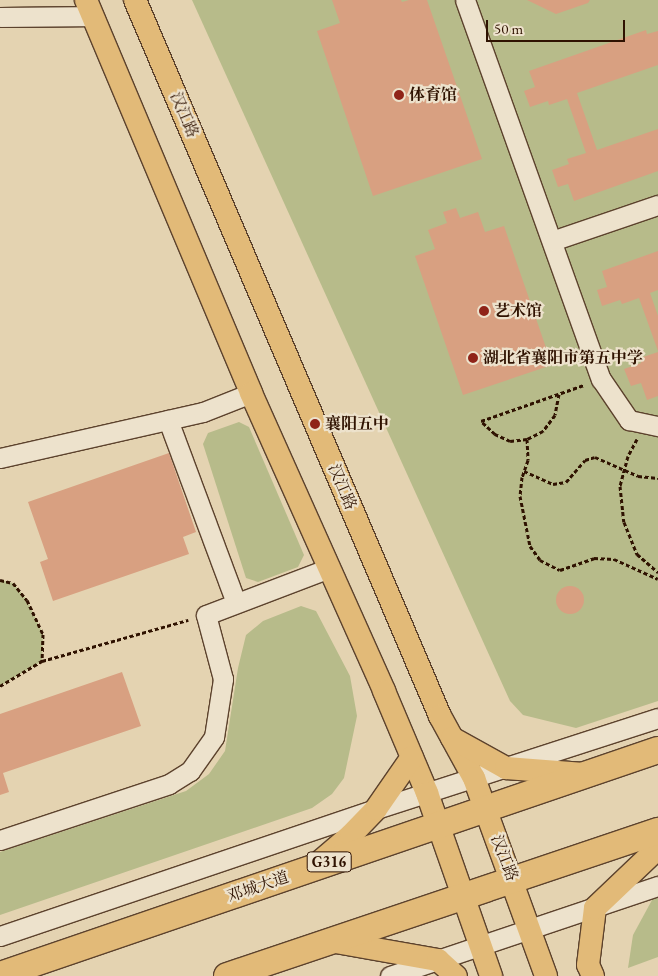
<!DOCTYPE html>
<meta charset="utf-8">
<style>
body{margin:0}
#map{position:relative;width:658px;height:976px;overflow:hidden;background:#e4d3b1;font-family:"EB Garamond","Noto Serif SC",serif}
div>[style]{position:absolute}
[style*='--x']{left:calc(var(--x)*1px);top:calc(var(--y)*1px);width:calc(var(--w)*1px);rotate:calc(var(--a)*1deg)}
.green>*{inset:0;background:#b7bb8a}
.building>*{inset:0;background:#d8a081}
.round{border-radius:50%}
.path>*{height:3px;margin-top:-1.5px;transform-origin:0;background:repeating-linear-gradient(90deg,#2f1201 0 4px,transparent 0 6.5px)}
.roads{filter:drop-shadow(1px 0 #5c422d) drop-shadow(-1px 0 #5c422d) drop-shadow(0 1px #5c422d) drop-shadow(0 -1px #5c422d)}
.minor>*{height:19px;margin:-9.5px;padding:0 9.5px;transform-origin:9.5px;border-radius:9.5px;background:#ede2cc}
.major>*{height:22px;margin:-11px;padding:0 11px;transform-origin:11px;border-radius:11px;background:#e2ba78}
.highway>*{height:26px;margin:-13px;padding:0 13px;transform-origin:13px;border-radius:13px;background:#e2ba78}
.dots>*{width:14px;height:14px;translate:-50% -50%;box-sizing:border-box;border:2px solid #ede2cc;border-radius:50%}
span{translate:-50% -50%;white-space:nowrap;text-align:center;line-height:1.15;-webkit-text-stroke:4.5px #ede2cc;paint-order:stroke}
.shield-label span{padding:1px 4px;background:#ede2cc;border:1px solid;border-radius:4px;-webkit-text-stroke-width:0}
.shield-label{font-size:15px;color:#2f1201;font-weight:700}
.poi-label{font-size:16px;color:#2f1201;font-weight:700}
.left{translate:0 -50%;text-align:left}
.street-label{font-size:16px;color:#2f1201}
.scale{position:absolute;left:486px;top:20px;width:139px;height:22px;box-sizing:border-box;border:2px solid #2f1201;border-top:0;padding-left:6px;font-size:15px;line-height:18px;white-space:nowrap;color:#2f1201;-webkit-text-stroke:4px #ede2cc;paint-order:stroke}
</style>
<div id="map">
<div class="green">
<div style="clip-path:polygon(192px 0,658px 0,658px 701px,576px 728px,523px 715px,510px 701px)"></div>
<div style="clip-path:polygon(239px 422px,249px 427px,304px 555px,298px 567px,258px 582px,246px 578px,203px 444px,208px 433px)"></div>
<div style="clip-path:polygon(0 580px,13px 583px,27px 600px,43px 634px,42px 661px,0 686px)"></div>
<div style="clip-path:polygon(301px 606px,316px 611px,350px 676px,357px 716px,344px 778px,332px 794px,312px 808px,0 915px,0 852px,186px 791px,209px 774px,225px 751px,238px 668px,246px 635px,263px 621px)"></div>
<div style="clip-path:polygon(658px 889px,658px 957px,628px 968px,633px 935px)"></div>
</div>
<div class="building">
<div style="clip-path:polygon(332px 0,401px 0,402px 2px,409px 0,427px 0,482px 159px,373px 196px,317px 31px,340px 23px)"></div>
<div style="clip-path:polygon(527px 0,590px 0,588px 3px,556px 14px)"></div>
<div style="clip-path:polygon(646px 30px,647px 34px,658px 31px,658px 65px,577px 93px,597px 150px,658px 129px,658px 171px,574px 201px,568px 184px,558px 187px,552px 170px,569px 164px,567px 159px,586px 153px,567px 99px,549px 105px,548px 101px,530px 107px,524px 91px,535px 87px,529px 71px)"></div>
<div style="clip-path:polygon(456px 208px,460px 218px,478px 212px,485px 232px,504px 226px,552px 365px,463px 395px,415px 256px,435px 249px,428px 230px,447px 223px,443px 212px)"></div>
<div style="clip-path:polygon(658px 251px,658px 290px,650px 293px,658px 316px,658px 351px,639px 298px,622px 304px,620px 300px,602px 306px,597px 290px,607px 287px,602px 271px)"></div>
<div style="clip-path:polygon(658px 352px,658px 396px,647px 400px,641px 383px,631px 386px,624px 369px,641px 363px,640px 358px)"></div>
<div style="clip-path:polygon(169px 453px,196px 532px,183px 537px,189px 554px,53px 601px,40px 562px,48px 559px,28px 502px)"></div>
<div class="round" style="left:556px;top:586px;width:28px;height:28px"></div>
<div style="clip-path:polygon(122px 672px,141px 726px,3px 773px,9px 792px,0 795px,0 714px)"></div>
</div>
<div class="path">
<div style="--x:559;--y:394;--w:21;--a:101"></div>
<div style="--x:555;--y:415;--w:20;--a:127"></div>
<div style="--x:543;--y:431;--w:18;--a:153"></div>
<div style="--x:527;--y:439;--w:17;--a:173"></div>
<div style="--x:510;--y:441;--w:17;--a:-155"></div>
<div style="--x:495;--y:434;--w:19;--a:-137"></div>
<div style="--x:481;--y:421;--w:109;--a:-19.3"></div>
<div style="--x:527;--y:439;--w:21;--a:87"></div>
<div style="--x:528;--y:460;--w:18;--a:109"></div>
<div style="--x:522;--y:477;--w:19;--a:96"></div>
<div style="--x:520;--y:496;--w:51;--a:78.7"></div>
<div style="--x:530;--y:546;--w:17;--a:54"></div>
<div style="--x:540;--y:560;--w:22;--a:27"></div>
<div style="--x:560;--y:570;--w:36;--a:-19"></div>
<div style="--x:594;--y:558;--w:20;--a:3"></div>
<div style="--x:614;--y:559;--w:48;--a:24.4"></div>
<div style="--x:637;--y:439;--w:19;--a:118"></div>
<div style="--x:628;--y:456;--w:31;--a:105"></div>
<div style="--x:620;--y:486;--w:36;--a:84"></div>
<div style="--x:624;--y:522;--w:35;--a:68"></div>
<div style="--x:637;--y:554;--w:28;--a:41"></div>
<div style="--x:524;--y:471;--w:32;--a:24"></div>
<div style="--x:553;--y:484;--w:13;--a:-9"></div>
<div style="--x:566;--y:482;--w:29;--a:-49"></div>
<div style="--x:585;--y:460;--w:10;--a:-17"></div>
<div style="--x:595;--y:457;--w:47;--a:23.8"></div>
<div style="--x:638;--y:476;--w:20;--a:6"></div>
<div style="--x:0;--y:580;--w:13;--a:13"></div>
<div style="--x:13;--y:583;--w:22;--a:51"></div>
<div style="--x:27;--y:600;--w:38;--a:65"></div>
<div style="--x:43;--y:634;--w:27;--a:92"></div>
<div style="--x:0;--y:686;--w:49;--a:-30.8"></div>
<div style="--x:42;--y:661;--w:152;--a:-15.7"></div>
</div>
<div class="roads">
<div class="minor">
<div style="--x:465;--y:0;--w:403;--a:70.3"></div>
<div style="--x:601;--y:379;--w:50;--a:55.7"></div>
<div style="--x:629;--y:420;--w:30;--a:12"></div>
<div style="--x:0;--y:17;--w:93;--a:-0.6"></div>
<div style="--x:552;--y:241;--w:112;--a:-18.8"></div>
<div style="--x:168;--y:420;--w:195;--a:69.6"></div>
<div style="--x:0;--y:458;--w:208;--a:-12.8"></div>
<div style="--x:203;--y:412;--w:52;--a:-21.6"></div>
<div style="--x:0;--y:840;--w:178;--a:-18.3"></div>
<div style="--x:169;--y:784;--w:25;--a:-32"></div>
<div style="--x:190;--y:771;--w:42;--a:-54.8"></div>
<div style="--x:214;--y:737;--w:59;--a:-81.2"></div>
<div style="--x:223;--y:679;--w:66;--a:-104.9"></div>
<div style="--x:206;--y:615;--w:132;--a:-20.9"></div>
<div style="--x:0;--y:936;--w:397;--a:-18.7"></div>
<div style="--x:376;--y:809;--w:296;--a:-17.9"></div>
<div style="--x:390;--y:976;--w:283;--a:-18.6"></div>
</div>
<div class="major">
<div style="--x:86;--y:0;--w:426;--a:67.2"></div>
<div style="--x:251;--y:393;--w:326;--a:65.9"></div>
<div style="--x:384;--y:691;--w:111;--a:67.1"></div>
<div style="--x:427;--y:793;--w:194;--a:70.7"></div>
<div style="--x:135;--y:0;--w:778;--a:66.93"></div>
<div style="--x:440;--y:716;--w:71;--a:61.3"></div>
<div style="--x:474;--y:778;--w:211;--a:70"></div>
<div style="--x:452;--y:738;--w:62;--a:29.1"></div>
<div style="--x:506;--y:768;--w:78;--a:4.4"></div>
<div style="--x:317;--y:864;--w:45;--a:-40.5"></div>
<div style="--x:351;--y:835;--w:36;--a:-46"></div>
<div style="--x:376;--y:809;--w:63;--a:-55.3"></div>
<div style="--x:330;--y:941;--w:110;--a:10"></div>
<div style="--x:438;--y:960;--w:24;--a:42"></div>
<div style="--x:593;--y:976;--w:12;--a:-114"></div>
<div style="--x:588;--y:965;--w:57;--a:-83"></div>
<div style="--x:595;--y:908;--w:87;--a:-43.6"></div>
</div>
<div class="highway">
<div style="--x:0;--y:975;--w:695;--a:-18.88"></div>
<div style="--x:227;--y:976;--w:455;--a:-18.6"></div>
</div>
</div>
<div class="dots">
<div style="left:399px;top:95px;background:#8f2418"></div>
<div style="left:484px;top:311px;background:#8f2418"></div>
<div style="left:473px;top:358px;background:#8f2418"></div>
<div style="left:315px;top:424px;background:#8f2418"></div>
</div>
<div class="shield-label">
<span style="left:329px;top:862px">G316</span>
</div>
<div class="poi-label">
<span class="left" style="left:409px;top:95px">体育馆</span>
<span class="left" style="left:494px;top:311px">艺术馆</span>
<span class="left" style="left:483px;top:358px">湖北省襄阳市第五中学</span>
<span class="left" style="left:325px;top:424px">襄阳五中</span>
</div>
<div class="street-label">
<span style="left:184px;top:115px;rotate:67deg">汉江路</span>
<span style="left:342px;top:487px;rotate:67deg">汉江路</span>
<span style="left:504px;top:858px;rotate:69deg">汉江路</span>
<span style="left:258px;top:887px;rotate:-19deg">邓城大道</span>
</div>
<div class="scale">50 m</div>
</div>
